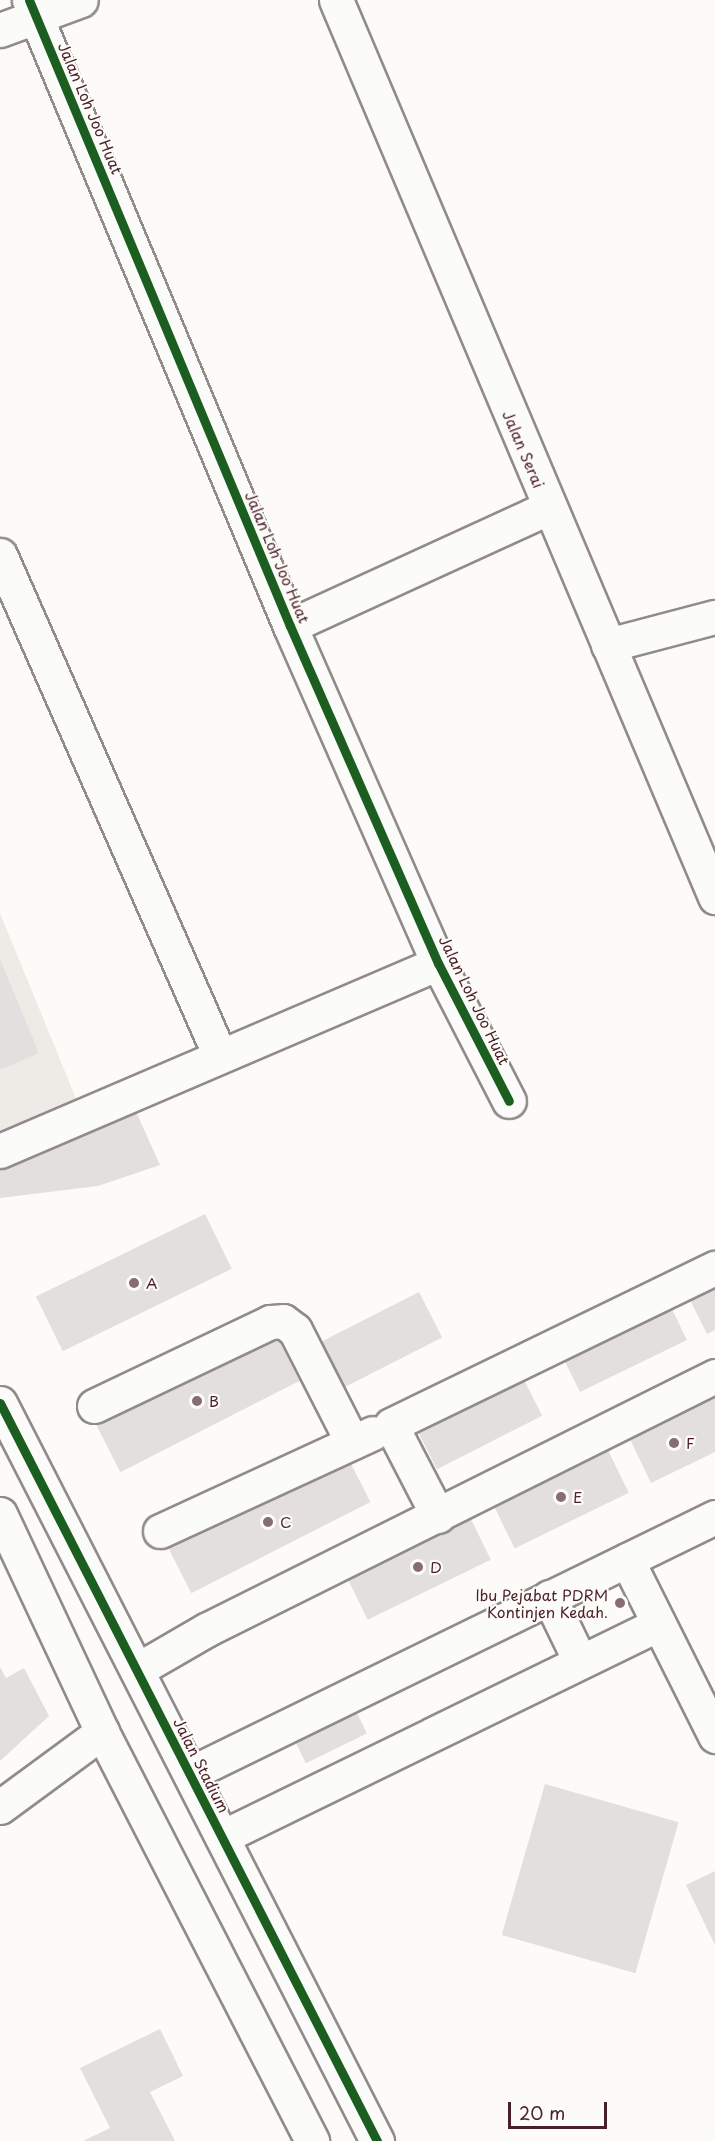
<!DOCTYPE html>
<style>
body{margin:0}
#map{position:relative;width:715px;height:2141px;overflow:hidden;background:#fcfbf8;font-family:"Playpen Sans",sans-serif}
div>[style]{position:absolute}
[style*='--x']{left:calc(var(--x)*1px);top:calc(var(--y)*1px);width:calc(var(--w)*1px);rotate:calc(var(--a)*1deg)}
.built>*{inset:0;background:#eeebe7}
.building>*{inset:0;background:#e2dfde;transform-origin:0 0}
.roads{filter:drop-shadow(2px 0 #928a8b) drop-shadow(-2px 0 #928a8b) drop-shadow(0 2px #928a8b) drop-shadow(0 -2px #928a8b)}
.minor>*{height:33px;margin:-16.5px;padding:0 16.5px;transform-origin:16.5px;border-radius:16.5px;background:#fbfbf9}
.major>*{height:33px;margin:-16.5px;padding:0 16.5px;transform-origin:16.5px;border-radius:16.5px;background:#fbfbf9}
.cycleway>*{height:9px;margin:-4.5px;padding:0 4.5px;transform-origin:4.5px;border-radius:4.5px;background:#1b5e20}
.dots>*{width:16px;height:16px;translate:-50% -50%;box-sizing:border-box;border:3px solid #fdfcf7;border-radius:50%}
span{translate:-50% -50%;white-space:nowrap;text-align:center;line-height:1.15;-webkit-text-stroke:4.5px #fdfcf7;paint-order:stroke}
.street-label{font-size:15px;color:#4a1f2b}
.poi-label{font-size:15px;color:#4a1f2b}
.left{translate:0 -50%;text-align:left}
.right{translate:-100% -50%;text-align:right}
.scale{position:absolute;left:508px;top:2102px;width:99px;height:27px;box-sizing:border-box;border:3px solid #4a1f2b;border-top:0;padding-left:8px;font-size:18px;line-height:21px;white-space:nowrap;color:#4a1f2b;-webkit-text-stroke:4px #fdfcf7;paint-order:stroke}
</style>
<div id="map">
<div class="built">
<div style="clip-path:polygon(0 913px,86px 1123px,0 1158px)"></div>
</div>
<div class="building">
<div style="clip-path:polygon(0 959px,39px 1053px,0 1070px)"></div>
<div style="clip-path:polygon(133px 1105px,160px 1165px,98px 1186px,0 1198px,0 1164px)"></div>
<div style="left:205px;top:1214px;width:61px;height:188px;rotate:64deg"></div>
<div style="clip-path:polygon(715px 1274px,715px 1330px,707px 1334px,685px 1290px)"></div>
<div style="left:419px;top:1292px;width:51px;height:118px;rotate:63deg"></div>
<div style="left:665px;top:1295px;width:50px;height:119px;rotate:64deg"></div>
<div style="left:274px;top:1331px;width:56px;height:201px;rotate:63deg"></div>
<div style="left:520px;top:1372px;width:49px;height:118px;rotate:63deg"></div>
<div style="clip-path:polygon(715px 1393px,715px 1452px,651px 1483px,628px 1435px)"></div>
<div style="left:606px;top:1446px;width:52px;height:127px;rotate:64deg"></div>
<div style="left:345px;top:1452px;width:56px;height:201px;rotate:63deg"></div>
<div style="left:468px;top:1513px;width:52px;height:137px;rotate:64deg"></div>
<div style="clip-path:polygon(0 1667px,6px 1678px,24px 1668px,49px 1716px,0 1761px)"></div>
<div style="left:352px;top:1703px;width:34px;height:68px;rotate:64deg"></div>
<div style="left:545px;top:1784px;width:139px;height:157px;rotate:16deg"></div>
<div style="clip-path:polygon(715px 1871px,715px 1945px,686px 1885px)"></div>
<div style="clip-path:polygon(160px 2029px,183px 2076px,150px 2092px,175px 2141px,83px 2141px,110px 2128px,80px 2068px)"></div>
</div>
<div class="roads">
<div class="minor">
<div style="--x:29;--y:0;--w:678;--a:67.37"></div>
<div style="--x:290;--y:626;--w:368;--a:66.3"></div>
<div style="--x:438;--y:963;--w:155;--a:62.8"></div>
<div style="--x:336;--y:0;--w:974;--a:67.09"></div>
<div style="--x:0;--y:30;--w:86;--a:-20.3"></div>
<div style="--x:0;--y:555;--w:547;--a:66.29"></div>
<div style="--x:290;--y:626;--w:284;--a:-24.6"></div>
<div style="--x:608;--y:645;--w:111;--a:-14.7"></div>
<div style="--x:0;--y:1151;--w:477;--a:-23.2"></div>
<div style="--x:94;--y:1406;--w:195;--a:-25.5"></div>
<div style="--x:270;--y:1322;--w:13;--a:-4"></div>
<div style="--x:283;--y:1321;--w:15;--a:37"></div>
<div style="--x:295;--y:1330;--w:126;--a:63"></div>
<div style="--x:438;--y:1516;--w:102;--a:-117.3"></div>
<div style="--x:391;--y:1425;--w:360;--a:-25.9"></div>
<div style="--x:160;--y:1531;--w:234;--a:-24.7"></div>
<div style="--x:627;--y:1560;--w:197;--a:63.4"></div>
<div style="--x:549;--y:1597;--w:71;--a:64.2"></div>
<div style="--x:137;--y:1670;--w:80;--a:-30.1"></div>
<div style="--x:206;--y:1630;--w:569;--a:-26.52"></div>
<div style="--x:191;--y:1773;--w:583;--a:-26.04"></div>
<div style="--x:0;--y:1807;--w:127;--a:-36.3"></div>
<div style="--x:222;--y:1837;--w:485;--a:-26"></div>
</div>
<div class="major">
<div style="--x:0;--y:1403;--w:829;--a:62.94"></div>
<div style="--x:0;--y:1514;--w:241;--a:64.9"></div>
<div style="--x:102;--y:1732;--w:460;--a:62.8"></div>
</div>
</div>
<div class="cycleway">
<div style="--x:29;--y:0;--w:678;--a:67.37"></div>
<div style="--x:290;--y:626;--w:368;--a:66.3"></div>
<div style="--x:438;--y:963;--w:155;--a:62.8"></div>
<div style="--x:0;--y:1403;--w:829;--a:62.94"></div>
</div>
<div class="dots">
<div style="left:134px;top:1283px;background:#886c73"></div>
<div style="left:197px;top:1401px;background:#886c73"></div>
<div style="left:674px;top:1443px;background:#886c73"></div>
<div style="left:561px;top:1497px;background:#886c73"></div>
<div style="left:268px;top:1522px;background:#886c73"></div>
<div style="left:418px;top:1567px;background:#886c73"></div>
<div style="left:620px;top:1603px;background:#886c73"></div>
</div>
<div class="street-label">
<span style="left:91px;top:108px;rotate:67deg">Jalan Loh Joo Huat</span>
<span style="left:524px;top:449px;rotate:67deg">Jalan Serai</span>
<span style="left:278px;top:557px;rotate:67deg">Jalan Loh Joo Huat</span>
<span style="left:475px;top:1000px;rotate:64deg">Jalan Loh Joo Huat</span>
<span style="left:202px;top:1765px;rotate:63deg">Jalan Stadium</span>
</div>
<div class="poi-label">
<span class="left" style="left:146px;top:1283px">A</span>
<span class="left" style="left:209px;top:1401px">B</span>
<span class="left" style="left:686px;top:1443px">F</span>
<span class="left" style="left:573px;top:1497px">E</span>
<span class="left" style="left:280px;top:1522px">C</span>
<span class="left" style="left:430px;top:1567px">D</span>
<span class="right" style="left:608px;top:1603px">Ibu Pejabat PDRM<br>Kontinjen Kedah.</span>
</div>
<div class="scale">20 m</div>
</div>
